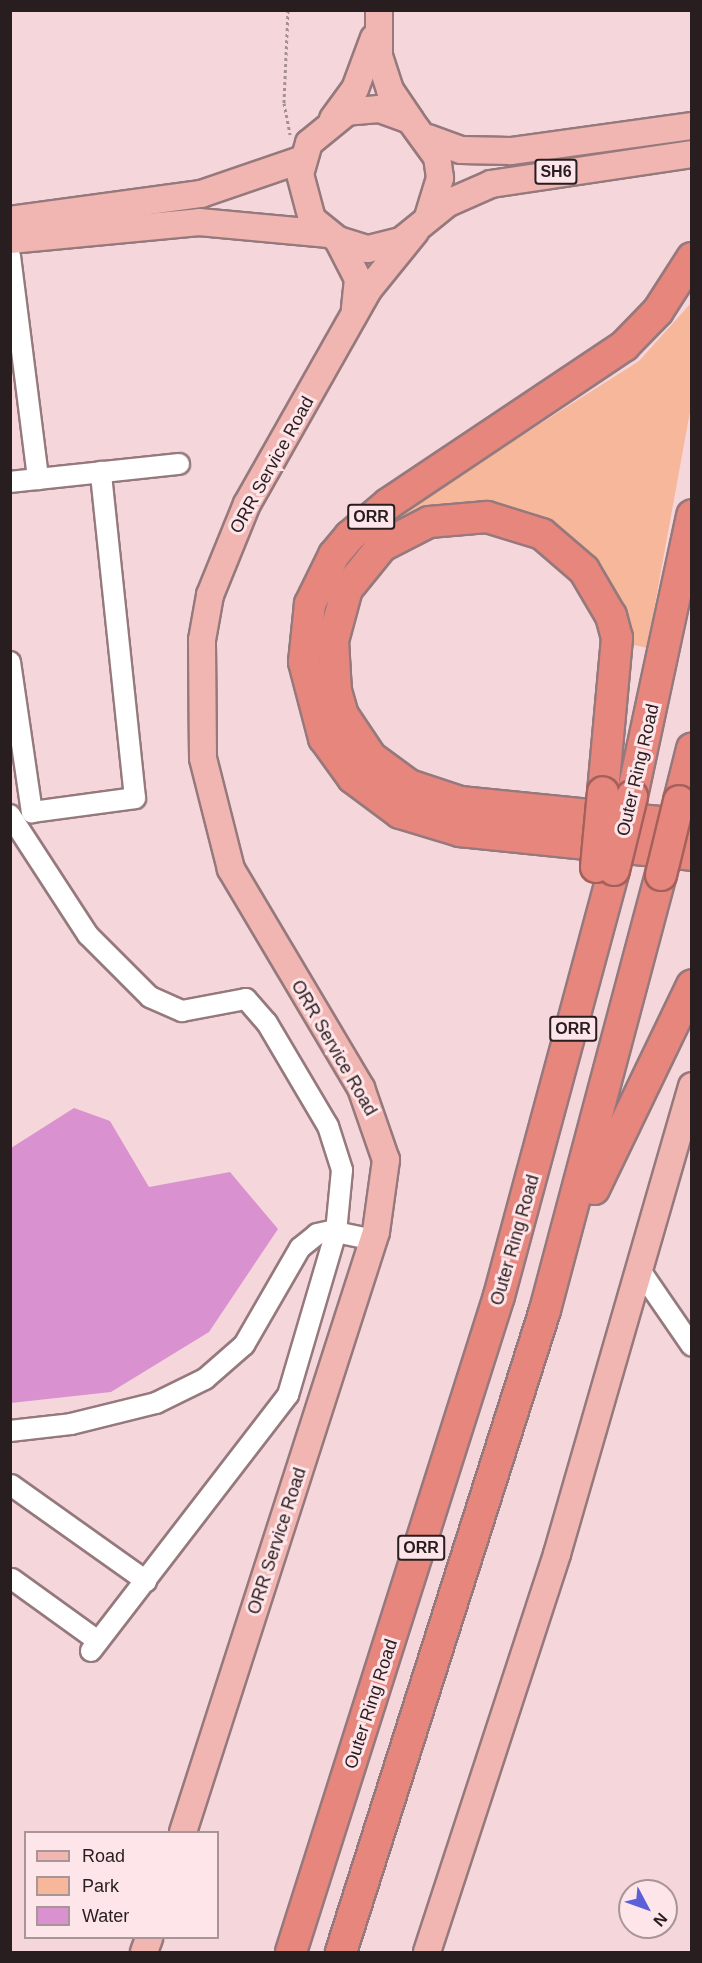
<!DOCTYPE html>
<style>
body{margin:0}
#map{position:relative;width:702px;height:1963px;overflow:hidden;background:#f5d7db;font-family:Arial,sans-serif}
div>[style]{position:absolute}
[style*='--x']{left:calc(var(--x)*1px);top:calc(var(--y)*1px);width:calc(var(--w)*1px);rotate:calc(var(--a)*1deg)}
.green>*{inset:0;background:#f6b79b}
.water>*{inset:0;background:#da91d0}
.path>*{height:3px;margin-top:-1.5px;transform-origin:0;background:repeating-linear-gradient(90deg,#a68f92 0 3px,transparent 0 6px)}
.roads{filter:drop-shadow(2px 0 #95797d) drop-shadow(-2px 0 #95797d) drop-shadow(0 2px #95797d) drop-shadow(0 -2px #95797d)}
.minor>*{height:20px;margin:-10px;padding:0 10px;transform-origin:10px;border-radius:10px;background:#fff}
.major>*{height:26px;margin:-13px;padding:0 13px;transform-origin:13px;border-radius:13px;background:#f1b6b1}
.highway>*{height:30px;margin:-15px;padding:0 15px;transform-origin:15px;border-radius:15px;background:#e7867d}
.bridges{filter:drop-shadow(2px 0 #a4615c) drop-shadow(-2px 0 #a4615c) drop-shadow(0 2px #a4615c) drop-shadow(0 -2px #a4615c)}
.highway-bridge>*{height:30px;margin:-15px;padding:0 15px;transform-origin:15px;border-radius:15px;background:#e7867d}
span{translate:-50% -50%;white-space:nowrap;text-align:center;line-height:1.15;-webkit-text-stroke:6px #fee5e9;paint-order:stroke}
.shield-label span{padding:2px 4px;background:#fee5e9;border:2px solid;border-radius:4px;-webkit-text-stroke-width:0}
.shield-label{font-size:16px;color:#281d1f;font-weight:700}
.street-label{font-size:18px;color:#281d1f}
.frame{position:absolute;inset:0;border:12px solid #281d1f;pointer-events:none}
.legend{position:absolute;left:24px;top:1831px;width:195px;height:108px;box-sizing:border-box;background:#fee5e9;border:2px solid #a89598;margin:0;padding:8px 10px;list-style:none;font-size:18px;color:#281d1f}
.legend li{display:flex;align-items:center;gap:12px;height:30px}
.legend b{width:30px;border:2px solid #a89598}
.north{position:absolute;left:618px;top:1879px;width:60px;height:60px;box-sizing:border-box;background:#fee5e9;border:2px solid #a89598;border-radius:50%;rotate:131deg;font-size:16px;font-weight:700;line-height:24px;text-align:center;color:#281d1f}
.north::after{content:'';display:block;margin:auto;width:21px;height:27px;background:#5b60d8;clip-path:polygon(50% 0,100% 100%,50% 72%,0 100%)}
</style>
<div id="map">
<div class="green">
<div style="clip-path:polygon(691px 303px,691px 406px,647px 648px,634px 645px,624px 604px,592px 554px,549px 521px,488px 505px,390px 526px,387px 521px,639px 361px)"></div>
</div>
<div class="water">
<div style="clip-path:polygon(74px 1108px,110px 1121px,149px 1187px,230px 1172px,278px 1229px,209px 1332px,111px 1392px,11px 1403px,11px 1148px)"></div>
</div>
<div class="path">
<div style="--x:288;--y:10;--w:93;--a:92.5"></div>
<div style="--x:284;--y:103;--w:32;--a:79"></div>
</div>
<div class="roads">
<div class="minor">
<div style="--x:10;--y:256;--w:225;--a:82.8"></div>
<div style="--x:10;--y:482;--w:170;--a:-6.1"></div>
<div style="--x:10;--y:662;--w:152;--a:81.7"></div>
<div style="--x:32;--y:812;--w:104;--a:-7.7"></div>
<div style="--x:135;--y:798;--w:328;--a:-96"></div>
<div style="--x:10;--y:815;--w:143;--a:57"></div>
<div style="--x:88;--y:935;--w:88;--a:45"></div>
<div style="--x:150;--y:997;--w:35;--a:24"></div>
<div style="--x:182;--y:1011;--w:65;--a:-10.6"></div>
<div style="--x:246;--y:999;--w:32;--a:49"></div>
<div style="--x:267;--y:1023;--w:120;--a:59.4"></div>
<div style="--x:328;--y:1126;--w:46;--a:72.3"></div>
<div style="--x:342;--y:1170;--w:62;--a:95.5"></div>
<div style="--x:336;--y:1232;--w:170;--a:106.4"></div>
<div style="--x:288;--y:1395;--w:323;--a:127.6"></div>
<div style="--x:639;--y:1269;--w:93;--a:55.5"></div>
<div style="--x:10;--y:1431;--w:61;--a:-6.5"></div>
<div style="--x:71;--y:1424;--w:88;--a:-13.9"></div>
<div style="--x:156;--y:1403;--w:55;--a:-26.1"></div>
<div style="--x:205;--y:1379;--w:52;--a:-41.1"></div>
<div style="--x:244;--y:1345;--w:112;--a:-60"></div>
<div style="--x:300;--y:1248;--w:22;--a:-39"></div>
<div style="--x:317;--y:1234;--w:14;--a:-12"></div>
<div style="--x:331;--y:1231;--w:44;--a:11.8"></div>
<div style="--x:11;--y:1485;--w:166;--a:35.4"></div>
<div style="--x:12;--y:1579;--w:106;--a:35.8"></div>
</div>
<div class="major">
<div style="--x:379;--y:10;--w:46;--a:90"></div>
<div style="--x:379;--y:56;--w:36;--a:72"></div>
<div style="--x:390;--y:90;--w:36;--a:56"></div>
<div style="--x:333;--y:119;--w:37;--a:-54"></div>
<div style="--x:355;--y:89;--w:54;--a:-69.6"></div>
<div style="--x:428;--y:138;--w:35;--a:20"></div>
<div style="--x:461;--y:150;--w:50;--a:1.1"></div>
<div style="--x:511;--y:151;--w:183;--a:-7.9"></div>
<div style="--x:428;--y:217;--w:41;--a:-72.9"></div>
<div style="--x:440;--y:178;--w:21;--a:-98"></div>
<div style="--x:437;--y:157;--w:46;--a:-126.1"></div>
<div style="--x:410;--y:120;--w:33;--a:-160"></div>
<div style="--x:379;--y:109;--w:32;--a:175"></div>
<div style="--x:347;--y:112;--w:49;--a:140.8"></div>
<div style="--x:309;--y:143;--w:32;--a:106"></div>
<div style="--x:300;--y:174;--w:47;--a:75.1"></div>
<div style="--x:312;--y:219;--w:33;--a:39"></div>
<div style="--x:338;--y:240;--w:31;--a:17"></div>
<div style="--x:368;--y:249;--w:34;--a:-14"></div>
<div style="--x:401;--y:241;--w:60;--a:-39"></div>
<div style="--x:448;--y:203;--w:47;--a:-23.8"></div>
<div style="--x:491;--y:184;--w:203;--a:-8.5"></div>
<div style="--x:10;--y:220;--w:193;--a:-7.8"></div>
<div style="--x:201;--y:194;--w:108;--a:-18.9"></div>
<div style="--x:10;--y:240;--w:190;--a:-5.4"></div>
<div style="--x:199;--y:222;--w:130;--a:5.3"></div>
<div style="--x:338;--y:240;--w:44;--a:62.9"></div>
<div style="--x:358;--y:279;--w:30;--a:96"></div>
<div style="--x:183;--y:1832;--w:630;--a:-72.17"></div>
<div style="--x:376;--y:1232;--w:73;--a:-82.1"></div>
<div style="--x:386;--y:1160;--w:76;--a:-109.1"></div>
<div style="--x:361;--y:1088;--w:255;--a:-120.7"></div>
<div style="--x:231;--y:869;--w:114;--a:-104.2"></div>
<div style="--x:203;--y:758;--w:118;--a:-90.5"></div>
<div style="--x:202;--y:640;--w:46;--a:-79.9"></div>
<div style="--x:210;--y:595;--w:98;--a:-67.9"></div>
<div style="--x:247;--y:504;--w:246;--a:-60.5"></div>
<div style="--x:368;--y:290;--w:75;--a:-51"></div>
<div style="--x:144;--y:1952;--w:15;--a:-70"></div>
<div style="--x:427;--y:1952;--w:419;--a:-71.9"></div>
<div style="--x:557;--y:1554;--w:487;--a:-73.9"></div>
</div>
<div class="highway">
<div style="--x:692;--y:258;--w:63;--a:122.7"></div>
<div style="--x:658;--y:311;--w:49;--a:134.2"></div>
<div style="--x:624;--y:346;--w:284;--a:146.2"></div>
<div style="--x:388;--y:504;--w:50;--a:139.9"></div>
<div style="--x:350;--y:536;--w:25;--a:130"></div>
<div style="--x:334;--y:555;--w:55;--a:116.1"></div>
<div style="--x:310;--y:604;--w:58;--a:95.9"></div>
<div style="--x:304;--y:662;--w:79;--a:75.3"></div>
<div style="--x:324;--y:738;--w:49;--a:54.1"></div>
<div style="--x:353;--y:778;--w:59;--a:36.7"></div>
<div style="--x:400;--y:813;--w:63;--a:16.7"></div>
<div style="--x:460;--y:831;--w:233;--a:5.9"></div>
<div style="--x:603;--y:792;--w:155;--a:-84.8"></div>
<div style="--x:617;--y:638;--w:23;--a:-105"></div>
<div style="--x:611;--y:616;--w:53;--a:-120.4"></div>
<div style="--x:584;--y:570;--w:55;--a:-139.4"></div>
<div style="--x:542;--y:534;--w:58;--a:-162.8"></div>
<div style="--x:487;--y:517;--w:58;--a:175.1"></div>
<div style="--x:429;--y:522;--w:53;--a:152.9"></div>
<div style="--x:382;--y:546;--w:55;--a:129.1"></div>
<div style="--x:347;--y:589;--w:54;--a:105.1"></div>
<div style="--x:333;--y:641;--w:50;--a:86.6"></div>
<div style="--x:336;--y:691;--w:25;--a:74"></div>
<div style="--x:343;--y:715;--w:50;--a:56.3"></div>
<div style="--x:371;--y:757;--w:47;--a:36.4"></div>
<div style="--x:409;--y:785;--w:54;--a:18.4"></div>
<div style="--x:460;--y:802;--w:233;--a:5.7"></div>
<div style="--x:632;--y:796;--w:287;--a:-77.9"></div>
<div style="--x:679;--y:801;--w:54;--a:-76"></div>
<div style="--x:594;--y:1189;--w:226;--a:-64.3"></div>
<div style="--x:291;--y:1952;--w:688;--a:-72.41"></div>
<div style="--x:499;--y:1296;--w:441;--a:-74.9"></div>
<div style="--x:341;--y:1952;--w:674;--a:-72.37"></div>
<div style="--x:545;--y:1310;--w:450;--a:-75.1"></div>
</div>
</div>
<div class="bridges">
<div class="highway-bridge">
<div style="--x:596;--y:867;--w:75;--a:-84.7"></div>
<div style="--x:614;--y:870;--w:76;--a:-76.3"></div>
<div style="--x:661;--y:875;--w:76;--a:-76.3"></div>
</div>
</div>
<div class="shield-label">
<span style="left:556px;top:172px">SH6</span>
<span style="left:371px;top:517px">ORR</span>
<span style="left:573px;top:1029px">ORR</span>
<span style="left:421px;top:1548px">ORR</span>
</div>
<div class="street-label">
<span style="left:272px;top:465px;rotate:-61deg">ORR Service Road</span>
<span style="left:638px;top:770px;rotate:-77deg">Outer Ring Road</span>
<span style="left:334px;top:1048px;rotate:60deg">ORR Service Road</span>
<span style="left:515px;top:1240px;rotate:-74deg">Outer Ring Road</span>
<span style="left:277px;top:1541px;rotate:-72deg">ORR Service Road</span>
<span style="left:371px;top:1704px;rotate:-72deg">Outer Ring Road</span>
</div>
<div class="frame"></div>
<ul class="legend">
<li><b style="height:8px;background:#f1b6b1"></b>Road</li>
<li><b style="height:16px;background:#f6b79b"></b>Park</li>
<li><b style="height:16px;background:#da91d0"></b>Water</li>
</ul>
<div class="north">N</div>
</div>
